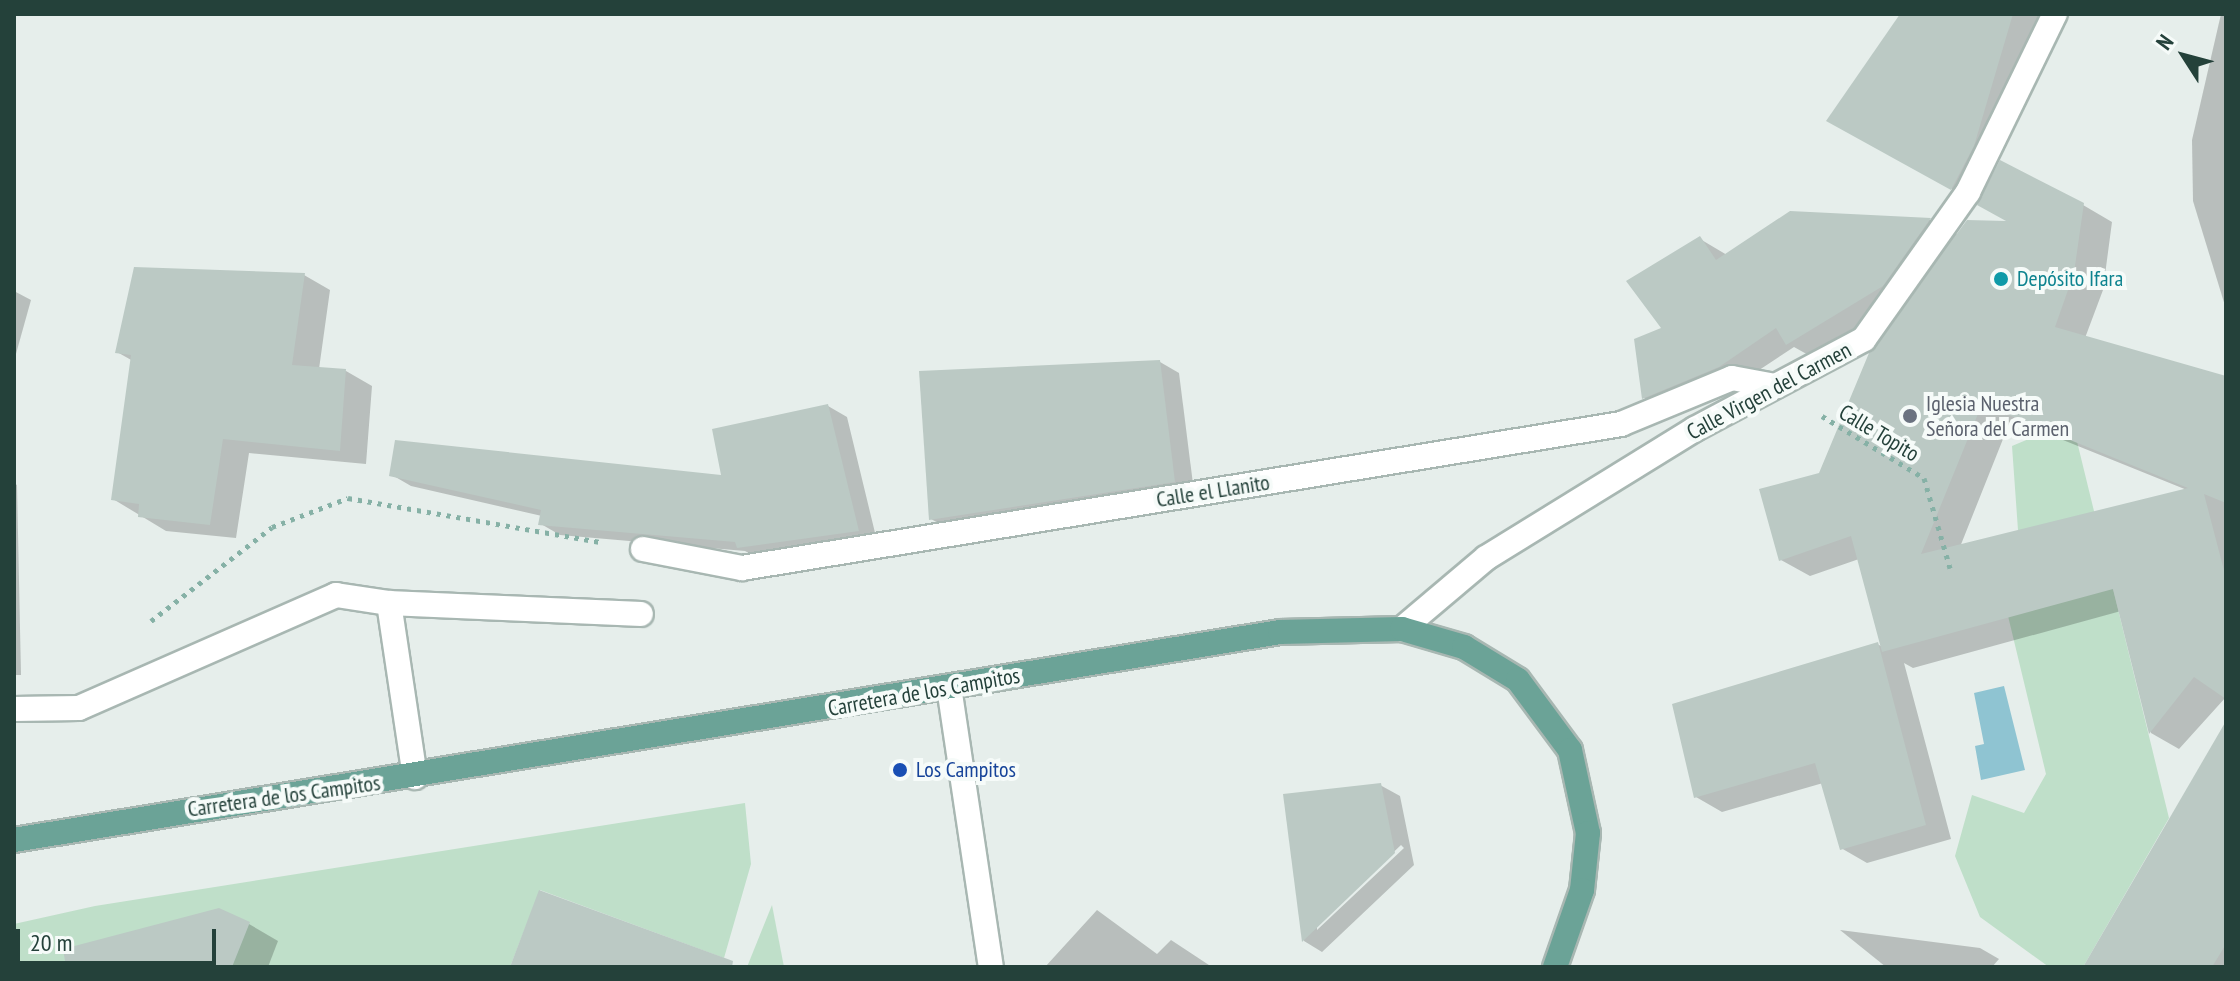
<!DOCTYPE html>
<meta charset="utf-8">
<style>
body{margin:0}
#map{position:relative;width:2240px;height:981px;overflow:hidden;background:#e6eeeb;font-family:"PT Sans Narrow",sans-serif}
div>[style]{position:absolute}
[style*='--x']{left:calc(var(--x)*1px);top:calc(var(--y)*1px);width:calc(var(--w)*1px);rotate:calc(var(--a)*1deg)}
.green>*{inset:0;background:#bfdfc9}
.water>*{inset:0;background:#8fc4d2}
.shadow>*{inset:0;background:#0003}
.building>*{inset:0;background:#bbc9c4}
.path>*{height:5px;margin-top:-2.5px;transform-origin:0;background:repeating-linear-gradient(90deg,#86b1a6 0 4px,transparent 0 10px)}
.roads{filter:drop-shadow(2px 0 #a8b7b2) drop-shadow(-2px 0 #a8b7b2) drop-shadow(0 2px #a8b7b2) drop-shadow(0 -2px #a8b7b2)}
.minor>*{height:24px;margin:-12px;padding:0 12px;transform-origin:12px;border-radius:12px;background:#fff}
.major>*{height:24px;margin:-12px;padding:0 12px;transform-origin:12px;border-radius:12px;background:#6ba397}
.dots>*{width:22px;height:22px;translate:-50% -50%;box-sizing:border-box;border:4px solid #f6fbf9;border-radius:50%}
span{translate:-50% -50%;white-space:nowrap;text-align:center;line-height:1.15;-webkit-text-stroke:8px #f6fbf9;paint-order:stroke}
.culture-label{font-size:22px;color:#0d838f}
.left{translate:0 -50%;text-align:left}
.street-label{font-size:22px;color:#24413a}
.worship-label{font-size:22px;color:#5b616d}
.transit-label{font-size:22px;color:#164399}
.frame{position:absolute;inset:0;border:16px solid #24413a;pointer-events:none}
.north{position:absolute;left:2144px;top:16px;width:80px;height:80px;-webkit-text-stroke:6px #f6fbf9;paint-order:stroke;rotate:306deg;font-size:22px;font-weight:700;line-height:32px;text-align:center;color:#24413a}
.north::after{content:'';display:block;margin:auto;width:28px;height:36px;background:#24413a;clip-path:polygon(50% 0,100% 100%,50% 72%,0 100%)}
.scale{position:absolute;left:16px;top:929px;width:200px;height:36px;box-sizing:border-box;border:4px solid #24413a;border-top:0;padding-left:10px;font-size:24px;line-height:28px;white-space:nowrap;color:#24413a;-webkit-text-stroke:6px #f6fbf9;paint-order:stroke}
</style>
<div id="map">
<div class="green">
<div style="clip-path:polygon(2072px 421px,2169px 818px,2083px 967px,2049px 967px,1980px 917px,1955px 856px,1972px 795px,2024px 813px,2046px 774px,2008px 616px,2018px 530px,2012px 446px)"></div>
<div style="clip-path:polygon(745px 803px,751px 864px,724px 958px,540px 890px,510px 967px,14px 967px,14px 924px,95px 906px)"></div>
<div style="clip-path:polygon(772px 905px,784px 967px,747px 967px)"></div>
</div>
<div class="water">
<div style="clip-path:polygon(2004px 686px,2025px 770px,1981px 780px,1975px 746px,1984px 744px,1974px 693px)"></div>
</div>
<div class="shadow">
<div style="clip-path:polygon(1934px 14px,2043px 14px,1977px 203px,1829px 120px)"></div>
<div style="clip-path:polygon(2221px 14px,2226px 14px,2226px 309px,2193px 201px,2192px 140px)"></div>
<div style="clip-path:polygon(evenodd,2083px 205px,2112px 222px,2103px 290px,2085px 338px,2226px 378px,2226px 697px,2179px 749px,2151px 733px,2121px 611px,1913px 668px,1904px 663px,1951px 839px,1867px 863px,1841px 848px,1823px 783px,1722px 812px,1696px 797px,1877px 644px,1883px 647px,1859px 559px,1810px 576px,1781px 560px,1913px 296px,1812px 357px,1794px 347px,1744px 380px,1669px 412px,1644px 398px,1700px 239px,1727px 255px,1791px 213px,1931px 220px,1958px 235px,2083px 205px,2011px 419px,2187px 490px,1960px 547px,2011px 419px)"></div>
<div style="clip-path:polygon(304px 275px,330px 290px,319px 369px,346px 371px,372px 386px,366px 464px,249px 453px,236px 538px,166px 531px,113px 499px,133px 361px,117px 352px)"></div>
<div style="clip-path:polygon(14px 291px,31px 300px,14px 361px)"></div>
<div style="clip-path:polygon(1160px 362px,1179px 373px,1194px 492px,951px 530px,931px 519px)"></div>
<div style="clip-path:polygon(828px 406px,847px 417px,877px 541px,758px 558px,745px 551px,560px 535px,541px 524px,542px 516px,411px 486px,392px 475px,724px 477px)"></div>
<div style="clip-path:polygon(14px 483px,17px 485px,21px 675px,14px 675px)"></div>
<div style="clip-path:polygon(2226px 725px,2226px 967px,2085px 967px)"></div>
<div style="clip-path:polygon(evenodd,1380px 785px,1400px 796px,1414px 865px,1322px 952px,1304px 941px,1285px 795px,1380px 785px,1401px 845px,1404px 848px,1317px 930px,1317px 925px,1401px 845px)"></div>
<div style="clip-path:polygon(1097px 910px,1157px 954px,1171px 940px,1212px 967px,1045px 967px)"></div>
<div style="clip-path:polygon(249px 924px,278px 941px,268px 967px,133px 967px)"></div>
<div style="clip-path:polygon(1840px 930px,1980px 948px,1999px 959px,1992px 967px,1886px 967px)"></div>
</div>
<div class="building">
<div style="clip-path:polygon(1900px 14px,2013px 14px,1974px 146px,1951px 190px,1826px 121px)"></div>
<div style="clip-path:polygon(evenodd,2000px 160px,2084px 203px,2074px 273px,2055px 327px,2226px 376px,2226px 503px,2204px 494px,2226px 578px,2226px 699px,2194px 677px,2149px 734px,2113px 589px,1882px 652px,1851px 536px,1779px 561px,1759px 489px,1819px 473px,1869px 353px,1967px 220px,2006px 221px,1977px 205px,2000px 160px,1982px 404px,2188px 488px,1921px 554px,1982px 404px)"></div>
<div style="clip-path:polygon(1790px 211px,1931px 218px,1883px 286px,1786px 345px,1776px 328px,1719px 367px,1642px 399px,1634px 339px,1661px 328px,1626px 281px,1700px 236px,1716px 260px)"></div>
<div style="clip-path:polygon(134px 267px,305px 273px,292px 365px,346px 369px,340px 451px,223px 439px,210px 525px,138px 517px,139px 504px,111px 500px,131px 355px,115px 353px)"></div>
<div style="clip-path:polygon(1160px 360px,1175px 482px,929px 520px,919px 371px)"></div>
<div style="clip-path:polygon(828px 404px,859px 531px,737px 548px,735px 542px,538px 525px,541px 510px,389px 476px,395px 440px,721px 475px,712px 429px)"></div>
<div style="clip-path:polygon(1878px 642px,1926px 825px,1840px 850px,1815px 763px,1694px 798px,1672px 704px)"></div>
<div style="clip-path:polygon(2226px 721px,2226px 944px,2212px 967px,2083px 967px)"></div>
<div style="clip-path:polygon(1381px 783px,1395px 853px,1302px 942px,1283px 794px)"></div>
<div style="clip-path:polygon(539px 890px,733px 961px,732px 967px,510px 967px)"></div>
<div style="clip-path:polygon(219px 908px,250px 922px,232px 967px,66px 967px,63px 949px)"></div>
</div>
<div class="path">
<div style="--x:1822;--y:416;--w:119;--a:31.3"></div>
<div style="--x:1924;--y:478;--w:94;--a:73.9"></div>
<div style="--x:151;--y:621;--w:153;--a:-37.8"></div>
<div style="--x:272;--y:527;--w:81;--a:-20.9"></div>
<div style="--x:348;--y:498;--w:256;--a:9.9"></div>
</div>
<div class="roads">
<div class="minor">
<div style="--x:643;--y:549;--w:101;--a:10.9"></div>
<div style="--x:742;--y:568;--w:891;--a:-9.3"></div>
<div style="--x:1621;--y:424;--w:120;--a:-22.5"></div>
<div style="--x:1732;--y:378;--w:44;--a:10.5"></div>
<div style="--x:389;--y:603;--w:252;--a:2.5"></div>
<div style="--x:1402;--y:629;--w:110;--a:-40.2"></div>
<div style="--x:1486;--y:558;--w:246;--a:-31.7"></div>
<div style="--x:1695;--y:429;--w:191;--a:-28"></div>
<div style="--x:1864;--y:339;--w:180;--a:-54.7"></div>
<div style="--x:1968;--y:192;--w:198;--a:-64"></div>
<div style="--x:949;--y:687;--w:283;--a:81.5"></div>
<div style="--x:14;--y:709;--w:65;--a:-0.9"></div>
<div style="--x:79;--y:708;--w:281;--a:-23.7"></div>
<div style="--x:336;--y:595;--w:54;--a:8.6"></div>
<div style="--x:389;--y:603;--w:176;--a:81.5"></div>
</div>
<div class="major">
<div style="--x:14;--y:840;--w:1283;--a:-9.33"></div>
<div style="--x:1280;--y:632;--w:122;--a:-1.4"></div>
<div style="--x:1402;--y:629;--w:65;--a:16.2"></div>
<div style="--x:1464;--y:647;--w:63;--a:31.4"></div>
<div style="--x:1518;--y:680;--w:87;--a:53.4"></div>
<div style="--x:1570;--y:750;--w:85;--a:77.8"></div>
<div style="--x:1588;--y:833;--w:57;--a:96"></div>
<div style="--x:1582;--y:890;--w:82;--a:109.3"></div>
</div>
</div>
<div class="dots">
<div style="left:2001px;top:279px;background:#0f9aa8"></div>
<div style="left:1910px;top:416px;background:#6b7280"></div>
<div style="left:900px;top:770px;background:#1a4fb4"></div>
</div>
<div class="culture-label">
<span class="left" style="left:2017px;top:279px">Depósito Ifara</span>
</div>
<div class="street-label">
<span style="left:1769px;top:391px;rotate:-28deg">Calle Virgen del Carmen</span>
<span style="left:1879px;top:433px;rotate:31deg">Calle Topito</span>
<span style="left:1213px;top:491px;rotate:-9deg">Calle el Llanito</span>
<span style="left:924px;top:692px;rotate:-10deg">Carretera de los Campitos</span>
<span style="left:284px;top:796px;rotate:-8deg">Carretera de los Campitos</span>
</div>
<div class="worship-label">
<span class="left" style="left:1926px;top:416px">Iglesia Nuestra<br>Señora del Carmen</span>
</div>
<div class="transit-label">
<span class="left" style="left:916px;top:770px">Los Campitos</span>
</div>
<div class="frame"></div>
<div class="north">N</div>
<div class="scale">20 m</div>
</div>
